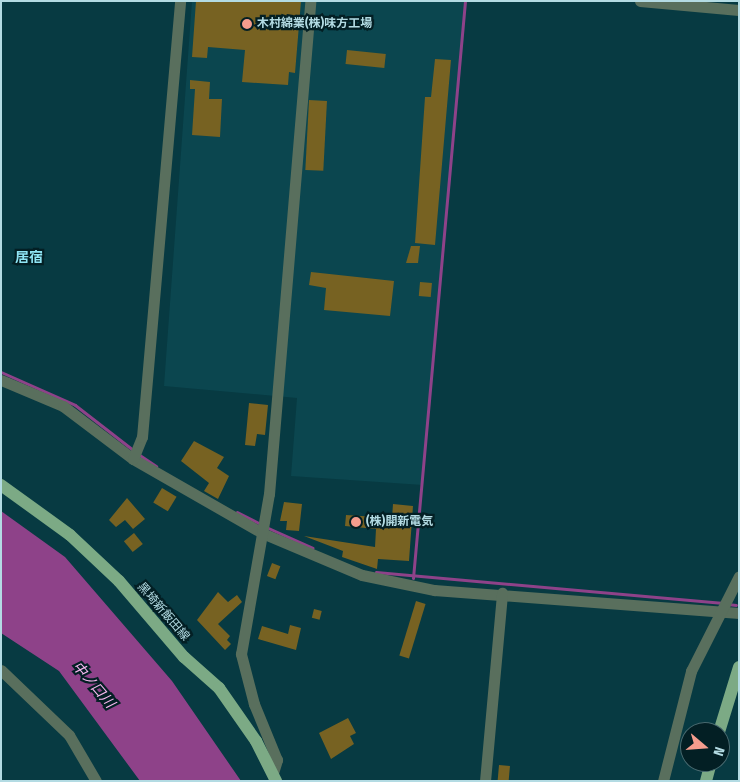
<!DOCTYPE html>
<meta charset="utf-8">
<style>
body{margin:0}
#map{position:relative;width:740px;height:782px;overflow:hidden;background:#073a42;font-family:"Fira Sans Condensed","Noto Sans JP",sans-serif}
div>[style]{position:absolute}
[style*='--x']{left:calc(var(--x)*1px);top:calc(var(--y)*1px);width:calc(var(--w)*1px);rotate:calc(var(--a)*1deg)}
.built>*{inset:0;background:#0b464f}
.water>*{inset:0;background:#8e4289}
.stream>*{height:3px;margin:-1.5px;padding:0 1.5px;transform-origin:1.5px;border-radius:1.5px;background:#8e4289}
.building>*{inset:0;background:#776222;transform-origin:0 0}
.minor>*{height:11px;margin:-5.5px;padding:0 5.5px;transform-origin:5.5px;border-radius:5.5px;background:#596f5d}
.major>*{height:12px;margin:-6px;padding:0 6px;transform-origin:6px;border-radius:6px;background:#7caa85}
.dots>*{width:14px;height:14px;translate:-50% -50%;box-sizing:border-box;border:2px solid #031f24;border-radius:50%}
span{translate:-50% -50%;white-space:nowrap;text-align:center;line-height:1.15;-webkit-text-stroke:4.5px #031f24;paint-order:stroke}
.poi-label{font-size:12px;color:#b3dbe3;font-weight:700}
.left{translate:0 -50%;text-align:left}
.street-label{font-size:12px;color:#b3dbe3}
.neighbourhood-label{font-size:14px;color:#8ee4f4;font-weight:700}
.water-label{font-size:14px;color:#f6b8ef;font-style:italic}
.frame{position:absolute;inset:0;border:2px solid #b3dbe3;pointer-events:none}
.north{position:absolute;left:680px;top:722px;width:50px;height:50px;box-sizing:border-box;background:#031f24;border:1px solid #496a70;border-radius:50%;rotate:108deg;font-size:14px;font-weight:700;line-height:20px;text-align:center;color:#b3dbe3}
.north::after{content:'';display:block;margin:auto;width:18px;height:22px;background:#f59d8e;clip-path:polygon(50% 0,100% 100%,50% 72%,0 100%)}
</style>
<div id="map">
<div class="built">
<div style="clip-path:polygon(192px 1px,467px 1px,423px 485px,291px 476px,297px 398px,164px 386px)"></div>
</div>
<div class="water">
<div style="clip-path:polygon(1px 511px,65px 557px,172px 681px,241px 781px,140px 781px,59px 671px,1px 633px)"></div>
</div>
<div class="stream">
<div style="--x:1;--y:372;--w:81;--a:24"></div>
<div style="--x:75;--y:405;--w:73;--a:37.8"></div>
<div style="--x:138;--y:454;--w:22;--a:34"></div>
<div style="--x:237;--y:512;--w:27;--a:27"></div>
<div style="--x:266;--y:527;--w:51;--a:24.1"></div>
<div style="--x:376;--y:572;--w:346;--a:5.1"></div>
<div style="--x:413;--y:578;--w:579;--a:-84.85"></div>
<div style="--x:727;--y:604;--w:9;--a:6"></div>
</div>
<div class="building">
<div style="clip-path:polygon(196px 1px,301px 1px,295px 73px,289px 72px,288px 85px,242px 82px,245px 50px,208px 47px,207px 58px,192px 57px)"></div>
<div style="left:347px;top:50px;width:39px;height:14px;rotate:6deg"></div>
<div style="clip-path:polygon(435px 59px,451px 60px,435px 245px,415px 243px,425px 97px,431px 97px)"></div>
<div style="clip-path:polygon(190px 80px,210px 82px,209px 99px,222px 99px,220px 137px,192px 135px,195px 89px,190px 89px)"></div>
<div style="left:309px;top:100px;width:18px;height:70px;rotate:3deg"></div>
<div style="clip-path:polygon(411px 246px,420px 246px,418px 263px,406px 263px)"></div>
<div style="clip-path:polygon(311px 272px,394px 281px,390px 316px,324px 310px,326px 288px,309px 285px)"></div>
<div style="left:420px;top:282px;width:12px;height:14px;rotate:5deg"></div>
<div style="clip-path:polygon(249px 403px,268px 405px,265px 435px,257px 434px,255px 446px,245px 445px)"></div>
<div style="clip-path:polygon(194px 441px,224px 457px,217px 468px,229px 476px,218px 499px,204px 491px,209px 483px,181px 461px)"></div>
<div style="left:162px;top:488px;width:17px;height:17px;rotate:31deg"></div>
<div style="clip-path:polygon(127px 498px,145px 519px,133px 529px,125px 520px,116px 527px,109px 520px)"></div>
<div style="clip-path:polygon(284px 502px,302px 504px,299px 531px,286px 530px,287px 521px,280px 521px)"></div>
<div style="clip-path:polygon(393px 504px,413px 506px,409px 561px,378px 559px,377px 569px,342px 557px,343px 551px,304px 536px,375px 547px,376px 529px,345px 526px,346px 515px,392px 518px)"></div>
<div style="left:134px;top:533px;width:14px;height:13px;rotate:51deg"></div>
<div style="left:272px;top:563px;width:9px;height:14px;rotate:21deg"></div>
<div style="clip-path:polygon(218px 592px,228px 602px,237px 595px,242px 602px,218px 624px,230px 636px,227px 640px,231px 644px,225px 650px,197px 620px)"></div>
<div style="left:416px;top:601px;width:10px;height:57px;rotate:17deg"></div>
<div style="left:314px;top:609px;width:8px;height:9px;rotate:14deg"></div>
<div style="clip-path:polygon(290px 625px,301px 628px,296px 650px,258px 639px,262px 626px,288px 634px)"></div>
<div style="clip-path:polygon(348px 718px,356px 733px,350px 736px,354px 744px,331px 759px,319px 733px)"></div>
<div style="left:499px;top:765px;width:11px;height:16px;rotate:5deg"></div>
</div>
<div class="minor">
<div style="--x:640;--y:1;--w:99;--a:5.2"></div>
<div style="--x:1;--y:380;--w:67;--a:22.8"></div>
<div style="--x:63;--y:406;--w:88;--a:37.1"></div>
<div style="--x:133;--y:459;--w:149;--a:29.8"></div>
<div style="--x:262;--y:533;--w:108;--a:22.8"></div>
<div style="--x:362;--y:575;--w:74;--a:11.8"></div>
<div style="--x:434;--y:590;--w:306;--a:4.3"></div>
<div style="--x:133;--y:459;--w:24;--a:-68"></div>
<div style="--x:142;--y:437;--w:438;--a:-85"></div>
<div style="--x:1;--y:670;--w:94;--a:43.7"></div>
<div style="--x:69;--y:735;--w:53;--a:59.6"></div>
<div style="--x:273;--y:773;--w:14;--a:-73"></div>
<div style="--x:277;--y:760;--w:61;--a:-112.3"></div>
<div style="--x:254;--y:704;--w:52;--a:-104.6"></div>
<div style="--x:241;--y:654;--w:162;--a:-80.1"></div>
<div style="--x:269;--y:494;--w:495;--a:-85.2"></div>
<div style="--x:485;--y:781;--w:189;--a:-84.8"></div>
<div style="--x:663;--y:781;--w:114;--a:-75.7"></div>
<div style="--x:691;--y:671;--w:106;--a:-63.2"></div>
</div>
<div class="major">
<div style="--x:1;--y:485;--w:85;--a:35.9"></div>
<div style="--x:70;--y:535;--w:67;--a:43.2"></div>
<div style="--x:119;--y:581;--w:100;--a:49.5"></div>
<div style="--x:184;--y:657;--w:47;--a:41.5"></div>
<div style="--x:219;--y:688;--w:65;--a:55.1"></div>
<div style="--x:256;--y:741;--w:45;--a:63.4"></div>
<div style="--x:719;--y:732;--w:68;--a:-72.9"></div>
<div style="--x:706;--y:781;--w:20;--a:-75"></div>
</div>
<div class="dots">
<div style="left:247px;top:24px;background:#f59d8e"></div>
<div style="left:356px;top:522px;background:#f59d8e"></div>
</div>
<div class="poi-label">
<span class="left" style="left:257px;top:24px">木村綿業(株)味方工場</span>
<span class="left" style="left:366px;top:522px">(株)開新電気</span>
</div>
<div class="street-label">
<span style="left:163px;top:612px;rotate:49deg">黒埼新飯田線</span>
</div>
<div class="neighbourhood-label">
<span style="left:29px;top:258px">居宿</span>
</div>
<div class="water-label">
<span style="left:93px;top:685px;rotate:49deg">中ノ口川</span>
</div>
<div class="frame"></div>
<div class="north">N</div>
</div>
